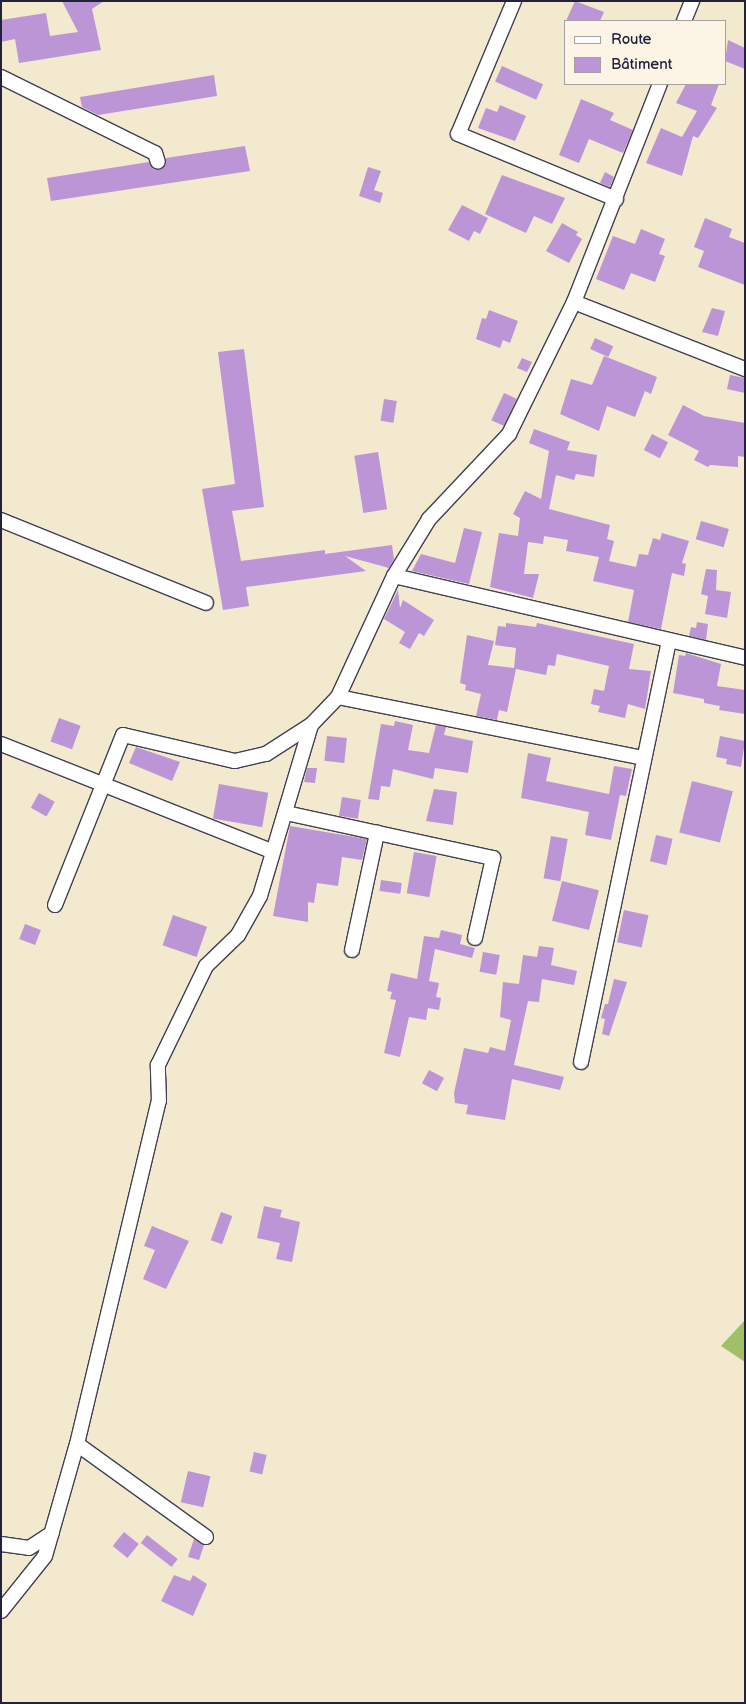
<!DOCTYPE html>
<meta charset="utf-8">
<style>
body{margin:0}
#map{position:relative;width:746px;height:1704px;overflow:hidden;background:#f2e9cf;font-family:"Balsamiq Sans",sans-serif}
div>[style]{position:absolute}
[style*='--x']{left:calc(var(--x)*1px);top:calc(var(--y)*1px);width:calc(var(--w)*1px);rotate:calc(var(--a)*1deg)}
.green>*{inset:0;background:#a0c068}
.building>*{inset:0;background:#bc95d7;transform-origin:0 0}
.roads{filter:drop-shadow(1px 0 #414051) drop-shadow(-1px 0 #414051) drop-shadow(0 1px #414051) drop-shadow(0 -1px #414051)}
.minor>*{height:14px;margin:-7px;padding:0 7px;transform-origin:7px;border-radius:7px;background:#fff}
span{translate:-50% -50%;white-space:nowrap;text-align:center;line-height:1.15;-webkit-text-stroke:4.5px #fcf5e5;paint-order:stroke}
.frame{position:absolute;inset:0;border:2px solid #22223b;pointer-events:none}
.legend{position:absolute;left:564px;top:20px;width:162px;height:65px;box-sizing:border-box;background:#fcf5e5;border:1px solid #a5a1a1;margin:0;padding:6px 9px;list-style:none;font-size:15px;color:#22223b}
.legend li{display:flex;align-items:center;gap:10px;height:25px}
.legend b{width:25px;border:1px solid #a5a1a1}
</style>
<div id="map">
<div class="green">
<div style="clip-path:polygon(745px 1320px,745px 1362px,721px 1346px)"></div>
</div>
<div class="building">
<div style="clip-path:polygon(62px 1px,104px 1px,92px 9px,101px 50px,19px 63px,15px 39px,1px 42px,1px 20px,46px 13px,50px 36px,78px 32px)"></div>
<div style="clip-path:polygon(575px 1px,604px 12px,600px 21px,566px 21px)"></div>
<div style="clip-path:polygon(728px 40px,745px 48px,745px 69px,725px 61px)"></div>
<div style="left:502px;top:66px;width:45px;height:17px;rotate:24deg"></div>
<div style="clip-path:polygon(214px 75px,217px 96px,98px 115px,82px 107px,80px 97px)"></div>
<div style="clip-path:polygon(686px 84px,719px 84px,711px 105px,717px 108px,698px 138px,693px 136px,682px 176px,646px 163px,661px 128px,682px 137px,697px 111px,676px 103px)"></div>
<div style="clip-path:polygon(581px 99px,614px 113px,610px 120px,633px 130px,623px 153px,589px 139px,579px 163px,559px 155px)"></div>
<div style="clip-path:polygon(500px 105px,526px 116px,515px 141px,478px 128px,486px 108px,497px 112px)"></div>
<div style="clip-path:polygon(245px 146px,250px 171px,51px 201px,47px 178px,149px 162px,153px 169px,160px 170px,166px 164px,166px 158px)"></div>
<div style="clip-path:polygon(368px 167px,381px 171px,374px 190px,383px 193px,380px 203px,359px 196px)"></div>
<div style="clip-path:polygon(605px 172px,614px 177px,610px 187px,600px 183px)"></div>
<div style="clip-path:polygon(502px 175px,565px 198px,552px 224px,534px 216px,526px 233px,485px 214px)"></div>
<div style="clip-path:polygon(462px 205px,488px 218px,480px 234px,474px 231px,469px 241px,448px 230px)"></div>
<div style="clip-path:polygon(705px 218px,732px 229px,729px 237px,745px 243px,745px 285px,698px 267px,704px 251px,694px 247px)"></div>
<div style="clip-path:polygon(562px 223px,578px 232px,576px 235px,582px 239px,569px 263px,546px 251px)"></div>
<div style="clip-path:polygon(641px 229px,665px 239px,659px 254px,665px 256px,655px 282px,631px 273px,624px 290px,596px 279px,613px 236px,635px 244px)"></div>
<div style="clip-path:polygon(712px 308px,725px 311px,718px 336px,702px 332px)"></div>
<div style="clip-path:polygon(489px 310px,518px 321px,510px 343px,503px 340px,500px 348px,476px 339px,482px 318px,486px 319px)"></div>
<div style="left:595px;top:338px;width:20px;height:12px;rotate:24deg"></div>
<div style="clip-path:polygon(244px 349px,264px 507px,232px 511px,241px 561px,325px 550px,325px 554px,392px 545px,394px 559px,389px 568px,345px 556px,366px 571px,246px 587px,249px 606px,223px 610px,202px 489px,235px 484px,218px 352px)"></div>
<div style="clip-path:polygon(604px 356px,657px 377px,651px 394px,645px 391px,635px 417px,607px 406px,599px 431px,560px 414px,571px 379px,592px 385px)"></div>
<div style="clip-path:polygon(522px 358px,532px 362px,527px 372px,517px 368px)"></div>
<div style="clip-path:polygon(730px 375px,745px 378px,745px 393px,727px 389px)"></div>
<div style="left:504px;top:393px;width:14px;height:30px;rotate:25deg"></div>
<div style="left:384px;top:399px;width:13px;height:22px;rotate:9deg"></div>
<div style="clip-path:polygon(683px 405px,704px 416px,745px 423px,745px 457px,738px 456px,738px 467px,710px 465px,708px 467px,694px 460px,699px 451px,668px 435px)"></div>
<div style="clip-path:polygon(534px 429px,570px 442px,567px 450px,597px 455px,594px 477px,576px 474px,574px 480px,556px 475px,549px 509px,610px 525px,607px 539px,614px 541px,609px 561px,636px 567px,639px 554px,648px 555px,653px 538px,660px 540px,662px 533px,689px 541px,682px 563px,686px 564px,684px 576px,672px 573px,661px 629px,628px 622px,634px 590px,593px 581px,599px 557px,566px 551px,568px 540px,544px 536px,543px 544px,528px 542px,524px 574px,539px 574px,533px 598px,490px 587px,499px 533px,518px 536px,520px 518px,513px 514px,525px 491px,541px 499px,549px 451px,529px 443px)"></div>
<div style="left:652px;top:434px;width:18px;height:18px;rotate:27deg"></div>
<div style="left:378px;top:452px;width:58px;height:24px;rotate:81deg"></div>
<div style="left:701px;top:521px;width:29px;height:19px;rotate:16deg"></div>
<div style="clip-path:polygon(464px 528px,482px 532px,469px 584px,412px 571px,421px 554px,455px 563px)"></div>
<div style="clip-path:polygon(706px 569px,717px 570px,716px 590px,731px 592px,727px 618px,705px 614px,708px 596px,701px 594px)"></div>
<div style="clip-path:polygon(398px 590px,400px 608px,403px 600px,434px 620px,424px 636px,419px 633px,410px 649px,399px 643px,405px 632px,384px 619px)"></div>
<div style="clip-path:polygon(697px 622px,708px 624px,706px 640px,689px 636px,691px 627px,696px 628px)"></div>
<div style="clip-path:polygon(506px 623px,536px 627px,537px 623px,634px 644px,629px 669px,651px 671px,645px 709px,628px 704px,625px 718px,598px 712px,600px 706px,591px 704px,594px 689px,604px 691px,609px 666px,557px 654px,555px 666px,548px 665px,546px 675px,516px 669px,507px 712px,499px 710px,497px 720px,476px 716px,481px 694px,465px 690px,466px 685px,460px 683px,467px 635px,494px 641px,488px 665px,514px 668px,516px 648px,495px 645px,498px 626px,506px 627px)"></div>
<div style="clip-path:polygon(686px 653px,721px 664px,717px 686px,745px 690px,745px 714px,719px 710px,720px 706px,704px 703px,704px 699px,673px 693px,679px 655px,685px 656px)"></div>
<div style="left:59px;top:718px;width:23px;height:25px;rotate:20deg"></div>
<div style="clip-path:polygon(395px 721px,413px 725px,408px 750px,429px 753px,436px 725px,446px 727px,444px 735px,473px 741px,468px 773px,435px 768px,433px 779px,393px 769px,390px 787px,381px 786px,379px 800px,368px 799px,381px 724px,394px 726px)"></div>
<div style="left:327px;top:736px;width:20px;height:25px;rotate:6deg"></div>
<div style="clip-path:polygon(720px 736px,745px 741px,741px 767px,726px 764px,727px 759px,716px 757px)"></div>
<div style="clip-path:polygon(136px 747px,180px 762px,172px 781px,129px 763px)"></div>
<div style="clip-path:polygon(528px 753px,551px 758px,546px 781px,609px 794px,614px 766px,632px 769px,626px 796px,620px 795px,611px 840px,585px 835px,589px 812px,521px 798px)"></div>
<div style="clip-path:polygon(307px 768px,317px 768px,315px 783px,304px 782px)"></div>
<div style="left:692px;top:781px;width:42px;height:53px;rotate:14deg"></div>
<div style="left:219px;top:784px;width:50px;height:35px;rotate:10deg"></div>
<div style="clip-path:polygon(434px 789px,457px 792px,453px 825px,426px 821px)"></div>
<div style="left:39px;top:793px;width:18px;height:17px;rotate:29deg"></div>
<div style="left:342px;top:797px;width:19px;height:19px;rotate:9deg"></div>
<div style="clip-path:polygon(290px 826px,367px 839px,362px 860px,342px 857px,338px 886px,317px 883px,314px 903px,308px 902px,308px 922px,273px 916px)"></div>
<div style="left:656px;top:835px;width:17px;height:27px;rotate:13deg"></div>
<div style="left:551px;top:836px;width:17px;height:43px;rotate:10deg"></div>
<div style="left:414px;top:852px;width:23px;height:42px;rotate:10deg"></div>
<div style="left:381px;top:880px;width:21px;height:11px;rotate:8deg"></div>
<div style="left:562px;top:881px;width:38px;height:41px;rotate:14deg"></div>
<div style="left:624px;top:910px;width:25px;height:33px;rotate:12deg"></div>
<div style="left:173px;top:915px;width:36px;height:32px;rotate:19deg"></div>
<div style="left:25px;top:924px;width:17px;height:16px;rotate:21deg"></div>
<div style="clip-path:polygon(441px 930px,462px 935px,460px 944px,475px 948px,472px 958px,435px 949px,429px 981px,439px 983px,436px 997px,441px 998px,439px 1010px,428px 1008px,426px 1020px,409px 1017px,400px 1057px,384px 1053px,396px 1000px,390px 999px,392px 992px,387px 991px,391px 973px,417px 979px,424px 936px,439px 938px)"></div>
<div style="clip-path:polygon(539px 946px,554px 948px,551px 965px,577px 971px,574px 985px,542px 979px,539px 1002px,528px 1001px,514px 1065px,564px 1077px,560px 1090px,512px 1079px,505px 1120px,466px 1114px,468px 1105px,455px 1103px,454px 1093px,464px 1048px,488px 1053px,490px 1047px,505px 1051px,511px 1020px,500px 1017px,503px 982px,519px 984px,523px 955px,537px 957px)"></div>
<div style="left:483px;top:952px;width:17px;height:20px;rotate:10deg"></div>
<div style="clip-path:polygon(614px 979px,627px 982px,609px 1036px,602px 1034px,605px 1019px,601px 1018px,605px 1004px,608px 1004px)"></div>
<div style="left:429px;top:1070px;width:17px;height:15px;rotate:28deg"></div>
<div style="clip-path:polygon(264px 1206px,282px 1210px,280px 1217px,300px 1222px,292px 1262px,276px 1259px,280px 1243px,257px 1238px)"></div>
<div style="left:221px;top:1212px;width:12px;height:30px;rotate:20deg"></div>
<div style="clip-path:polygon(152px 1226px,189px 1241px,166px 1289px,143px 1279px,155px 1250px,144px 1246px)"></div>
<div style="left:254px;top:1452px;width:13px;height:20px;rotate:13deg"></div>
<div style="left:188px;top:1471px;width:23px;height:32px;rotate:13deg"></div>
<div style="left:124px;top:1532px;width:19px;height:18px;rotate:39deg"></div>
<div style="left:147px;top:1535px;width:39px;height:10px;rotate:38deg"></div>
<div style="clip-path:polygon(194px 1539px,204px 1545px,199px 1560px,188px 1557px)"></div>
<div style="clip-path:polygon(174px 1575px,190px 1581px,193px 1575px,207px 1584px,193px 1616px,161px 1601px)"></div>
</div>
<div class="roads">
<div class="minor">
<div style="--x:514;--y:1;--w:144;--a:112.8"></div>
<div style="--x:458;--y:134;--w:171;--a:22.4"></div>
<div style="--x:684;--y:21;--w:22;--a:-68"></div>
<div style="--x:1;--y:77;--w:172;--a:26.3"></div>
<div style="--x:155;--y:153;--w:9;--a:72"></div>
<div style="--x:574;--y:302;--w:184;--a:21.4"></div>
<div style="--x:1;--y:520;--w:221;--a:22"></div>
<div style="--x:394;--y:576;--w:360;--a:13.1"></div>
<div style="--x:338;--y:697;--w:312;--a:11.3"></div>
<div style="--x:1;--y:744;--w:290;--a:21.6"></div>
<div style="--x:286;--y:813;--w:212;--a:12.3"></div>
<div style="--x:493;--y:858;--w:82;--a:102.7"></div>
<div style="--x:55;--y:905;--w:183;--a:-68.2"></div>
<div style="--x:123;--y:735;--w:115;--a:13.1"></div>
<div style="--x:235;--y:761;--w:32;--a:-13"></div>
<div style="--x:266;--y:754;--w:54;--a:-32.8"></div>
<div style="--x:352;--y:950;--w:120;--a:-77.9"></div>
<div style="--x:581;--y:1062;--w:430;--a:-78.2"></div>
<div style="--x:77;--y:1444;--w:159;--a:35.8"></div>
<div style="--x:1;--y:1544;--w:28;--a:8"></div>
<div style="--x:29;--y:1548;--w:27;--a:-33"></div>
<div style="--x:1;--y:1611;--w:70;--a:-51.3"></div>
<div style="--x:45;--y:1556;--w:116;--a:-74.1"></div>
<div style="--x:77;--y:1444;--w:353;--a:-76.6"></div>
<div style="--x:159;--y:1101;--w:36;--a:-92"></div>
<div style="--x:158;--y:1065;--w:110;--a:-64.1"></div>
<div style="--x:206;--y:966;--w:45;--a:-44.1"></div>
<div style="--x:238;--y:935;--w:45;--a:-60.6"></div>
<div style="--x:260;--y:896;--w:178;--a:-73.4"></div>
<div style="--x:311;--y:725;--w:39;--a:-46"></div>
<div style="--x:338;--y:697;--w:133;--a:-65.2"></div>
<div style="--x:394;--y:576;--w:67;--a:-58.4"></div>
<div style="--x:429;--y:519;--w:117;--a:-46.7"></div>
<div style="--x:509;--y:434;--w:147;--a:-63.8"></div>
<div style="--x:574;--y:302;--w:234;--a:-68.5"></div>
</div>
</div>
<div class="frame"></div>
<ul class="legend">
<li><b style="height:6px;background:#fff"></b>Route</li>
<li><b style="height:14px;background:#bc95d7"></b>Bâtiment</li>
</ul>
</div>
